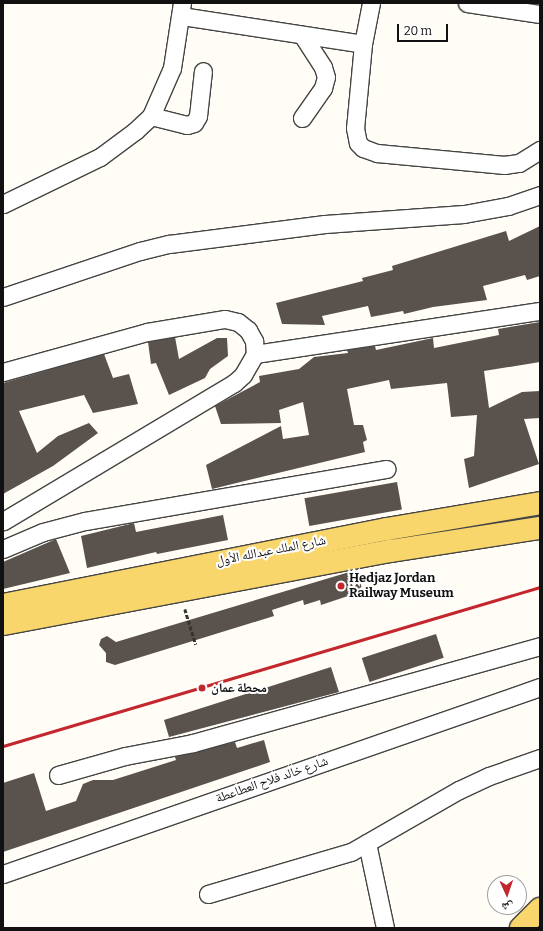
<!DOCTYPE html>
<meta charset="utf-8">
<style>
body{margin:0}
#map{position:relative;width:543px;height:931px;overflow:hidden;background:#fffdf5;font-family:Bitter,"Noto Naskh Arabic",serif}
div>[style]{position:absolute}
[style*='--x']{left:calc(var(--x)*1px);top:calc(var(--y)*1px);width:calc(var(--w)*1px);rotate:calc(var(--a)*1deg)}
.building>*{inset:0;background:#5a524d;transform-origin:0 0}
.path>*{height:2.5px;margin-top:-1.25px;transform-origin:0;background:repeating-linear-gradient(90deg,#333 0 4px,transparent 0 6px)}
.roads{filter:drop-shadow(1px 0 #444) drop-shadow(-1px 0 #444) drop-shadow(0 1px #444) drop-shadow(0 -1px #444)}
.minor>*{height:17px;margin:-8.5px;padding:0 8.5px;transform-origin:8.5px;border-radius:8.5px;background:#fff}
.major>*{height:22px;margin:-11px;padding:0 11px;transform-origin:11px;border-radius:11px;background:#f9d66b}
.rail>*{height:3px;margin:-1.5px;padding:0 1.5px;transform-origin:1.5px;border-radius:1.5px;background:#c4262e}
.dots>*{width:11px;height:11px;translate:-50% -50%;box-sizing:border-box;border:2px solid #fff;border-radius:50%}
span{translate:-50% -50%;white-space:nowrap;text-align:center;line-height:1.15;-webkit-text-stroke:4px #fff;paint-order:stroke}
.street-label{font-size:13px;color:#111}
.poi-label{font-size:13px;color:#111;font-weight:700}
.left{translate:0 -50%;text-align:left}
.frame{position:absolute;inset:0;border:4px solid #111;pointer-events:none}
.north{position:absolute;left:487px;top:875px;width:40px;height:40px;box-sizing:border-box;background:#fff;border:1px solid #a0a0a0;border-radius:50%;rotate:177deg;font-size:11px;font-weight:700;line-height:16px;text-align:center;color:#111}
.north::after{content:'';display:block;margin:auto;width:14px;height:18px;background:#c4262e;clip-path:polygon(50% 0,100% 100%,50% 72%,0 100%)}
.scale{position:absolute;left:397px;top:24px;width:51px;height:18px;box-sizing:border-box;border:2px solid #111;border-top:0;padding-left:5px;font-size:12px;line-height:14px;white-space:nowrap;color:#111;-webkit-text-stroke:3px #fff;paint-order:stroke}
</style>
<div id="map">
<div class="building">
<div style="clip-path:polygon(540px 226px,540px 276px,527px 280px,525px 275px,483px 286px,487px 300px,433px 307px,404px 314px,403px 311px,371px 317px,368px 306px,322px 316px,325px 325px,282px 324px,276px 303px,363px 281px,362px 278px,393px 270px,392px 266px,506px 231px,509px 241px)"></div>
<div style="clip-path:polygon(540px 322px,540px 362px,484px 371px,489px 408px,522px 392px,540px 391px,540px 418px,524px 419px,539px 464px,469px 488px,464px 459px,474px 456px,477px 415px,451px 417px,447px 383px,391px 389px,389px 380px,347px 389px,354px 425px,363px 425px,367px 440px,363px 442px,365px 452px,212px 489px,206px 465px,281px 426px,283px 439px,309px 435px,303px 402px,279px 410px,281px 423px,221px 424px,215px 406px,260px 382px,259px 376px,299px 369px,314px 357px,348px 353px,347px 350px,375px 346px,376px 350px,433px 338px,434px 348px,499px 335px,498px 329px)"></div>
<div style="clip-path:polygon(175px 337px,179px 359px,217px 338px,227px 338px,228px 356px,210px 369px,205px 378px,169px 395px,156px 363px,151px 364px,148px 342px)"></div>
<div style="clip-path:polygon(104px 354px,113px 378px,129px 374px,138px 404px,93px 413px,84px 395px,19px 411px,37px 453px,58px 436px,89px 423px,98px 433px,53px 466px,3px 494px,3px 383px)"></div>
<div style="left:397px;top:482px;width:28px;height:94px;rotate:80deg"></div>
<div style="clip-path:polygon(223px 515px,228px 540px,157px 554px,156px 552px,87px 568px,81px 536px,134px 523px,136px 532px)"></div>
<div style="clip-path:polygon(56px 539px,70px 573px,3px 589px,3px 562px)"></div>
<div style="clip-path:polygon(356px 570px,363px 591px,321px 605px,320px 600px,304px 605px,303px 600px,272px 610px,274px 616px,115px 665px,106px 662px,106px 653px,99px 645px,101px 639px,107px 636px,116px 642px)"></div>
<div style="left:436px;top:634px;width:25px;height:78px;rotate:72deg"></div>
<div style="clip-path:polygon(331px 667px,339px 692px,169px 737px,164px 720px)"></div>
<div style="clip-path:polygon(264px 740px,270px 762px,3px 852px,3px 783px,34px 773px,46px 811px,76px 801px,83px 784px,93px 780px,113px 780px,176px 760px,175px 757px,235px 742px,237px 748px)"></div>
</div>
<div class="path">
<div style="--x:185;--y:609;--w:37;--a:73"></div>
</div>
<div class="roads">
<div class="minor">
<div style="--x:371;--y:3;--w:42;--a:101"></div>
<div style="--x:363;--y:44;--w:84;--a:95.4"></div>
<div style="--x:355;--y:128;--w:15;--a:79"></div>
<div style="--x:358;--y:143;--w:7;--a:45"></div>
<div style="--x:363;--y:148;--w:15;--a:20"></div>
<div style="--x:377;--y:153;--w:128;--a:5.4"></div>
<div style="--x:504;--y:165;--w:15;--a:-8"></div>
<div style="--x:519;--y:163;--w:25;--a:-32"></div>
<div style="--x:467;--y:3;--w:74;--a:8.6"></div>
<div style="--x:181;--y:16;--w:184;--a:8.7"></div>
<div style="--x:151;--y:116;--w:37;--a:14"></div>
<div style="--x:187;--y:125;--w:7;--a:-16"></div>
<div style="--x:194;--y:123;--w:8;--a:-60"></div>
<div style="--x:198;--y:116;--w:45;--a:-83.7"></div>
<div style="--x:302;--y:118;--w:37;--a:-55"></div>
<div style="--x:323;--y:88;--w:11;--a:-75"></div>
<div style="--x:326;--y:77;--w:10;--a:-107"></div>
<div style="--x:323;--y:67;--w:38;--a:-123"></div>
<div style="--x:3;--y:204;--w:108;--a:-25.9"></div>
<div style="--x:100;--y:157;--w:44;--a:-36.6"></div>
<div style="--x:135;--y:131;--w:22;--a:-43"></div>
<div style="--x:151;--y:116;--w:52;--a:-66.4"></div>
<div style="--x:172;--y:68;--w:66;--a:-81.3"></div>
<div style="--x:3;--y:297;--w:145;--a:-18.6"></div>
<div style="--x:140;--y:251;--w:30;--a:-14"></div>
<div style="--x:169;--y:244;--w:157;--a:-7.3"></div>
<div style="--x:325;--y:224;--w:139;--a:-4.1"></div>
<div style="--x:464;--y:214;--w:45;--a:-10.3"></div>
<div style="--x:508;--y:206;--w:34;--a:-19"></div>
<div style="--x:255;--y:354;--w:288;--a:-8.6"></div>
<div style="--x:3;--y:372;--w:149;--a:-15.5"></div>
<div style="--x:147;--y:332;--w:79;--a:-9.5"></div>
<div style="--x:225;--y:319;--w:13;--a:13"></div>
<div style="--x:238;--y:322;--w:13;--a:39"></div>
<div style="--x:248;--y:330;--w:13;--a:61"></div>
<div style="--x:254;--y:341;--w:13;--a:86"></div>
<div style="--x:255;--y:354;--w:24;--a:120"></div>
<div style="--x:243;--y:375;--w:12;--a:138"></div>
<div style="--x:234;--y:383;--w:269;--a:149.1"></div>
<div style="--x:3;--y:549;--w:43;--a:-23"></div>
<div style="--x:43;--y:532;--w:43;--a:-14.7"></div>
<div style="--x:85;--y:521;--w:306;--a:-9.8"></div>
<div style="--x:58;--y:775;--w:70;--a:-15.8"></div>
<div style="--x:125;--y:756;--w:69;--a:-10.8"></div>
<div style="--x:193;--y:743;--w:360;--a:-15.6"></div>
<div style="--x:367;--y:843;--w:87;--a:78"></div>
<div style="--x:3;--y:874;--w:569;--a:-19.2"></div>
<div style="--x:208;--y:894;--w:149;--a:-16.4"></div>
<div style="--x:351;--y:852;--w:125;--a:-29.9"></div>
<div style="--x:459;--y:790;--w:33;--a:-25"></div>
<div style="--x:489;--y:776;--w:54;--a:-19.4"></div>
</div>
<div class="major">
<div style="--x:3;--y:605;--w:391;--a:-11.2"></div>
<div style="--x:387;--y:529;--w:155;--a:-9.6"></div>
<div style="--x:3;--y:624;--w:395;--a:-10.7"></div>
<div style="--x:391;--y:551;--w:151;--a:-8.8"></div>
<div style="--x:521;--y:928;--w:27;--a:-45"></div>
</div>
</div>
<div class="rail">
<div style="--x:3;--y:746;--w:560;--a:-16.49"></div>
</div>
<div class="dots">
<div style="left:341px;top:586px;background:#c4262e"></div>
<div style="left:202px;top:688px;background:#c4262e"></div>
</div>
<div class="street-label">
<span style="left:271px;top:551px;rotate:-11deg">شارع الملك عبدالله الأول</span>
<span style="left:272px;top:780px;rotate:-19deg">شارع خالد فلاح العطاعطة</span>
</div>
<div class="poi-label">
<span class="left" style="left:349px;top:586px">Hedjaz Jordan<br>Railway Museum</span>
<span class="left" style="left:211px;top:688px">محطة عمان</span>
</div>
<div class="frame"></div>
<div class="north">ش</div>
<div class="scale">20 m</div>
</div>
